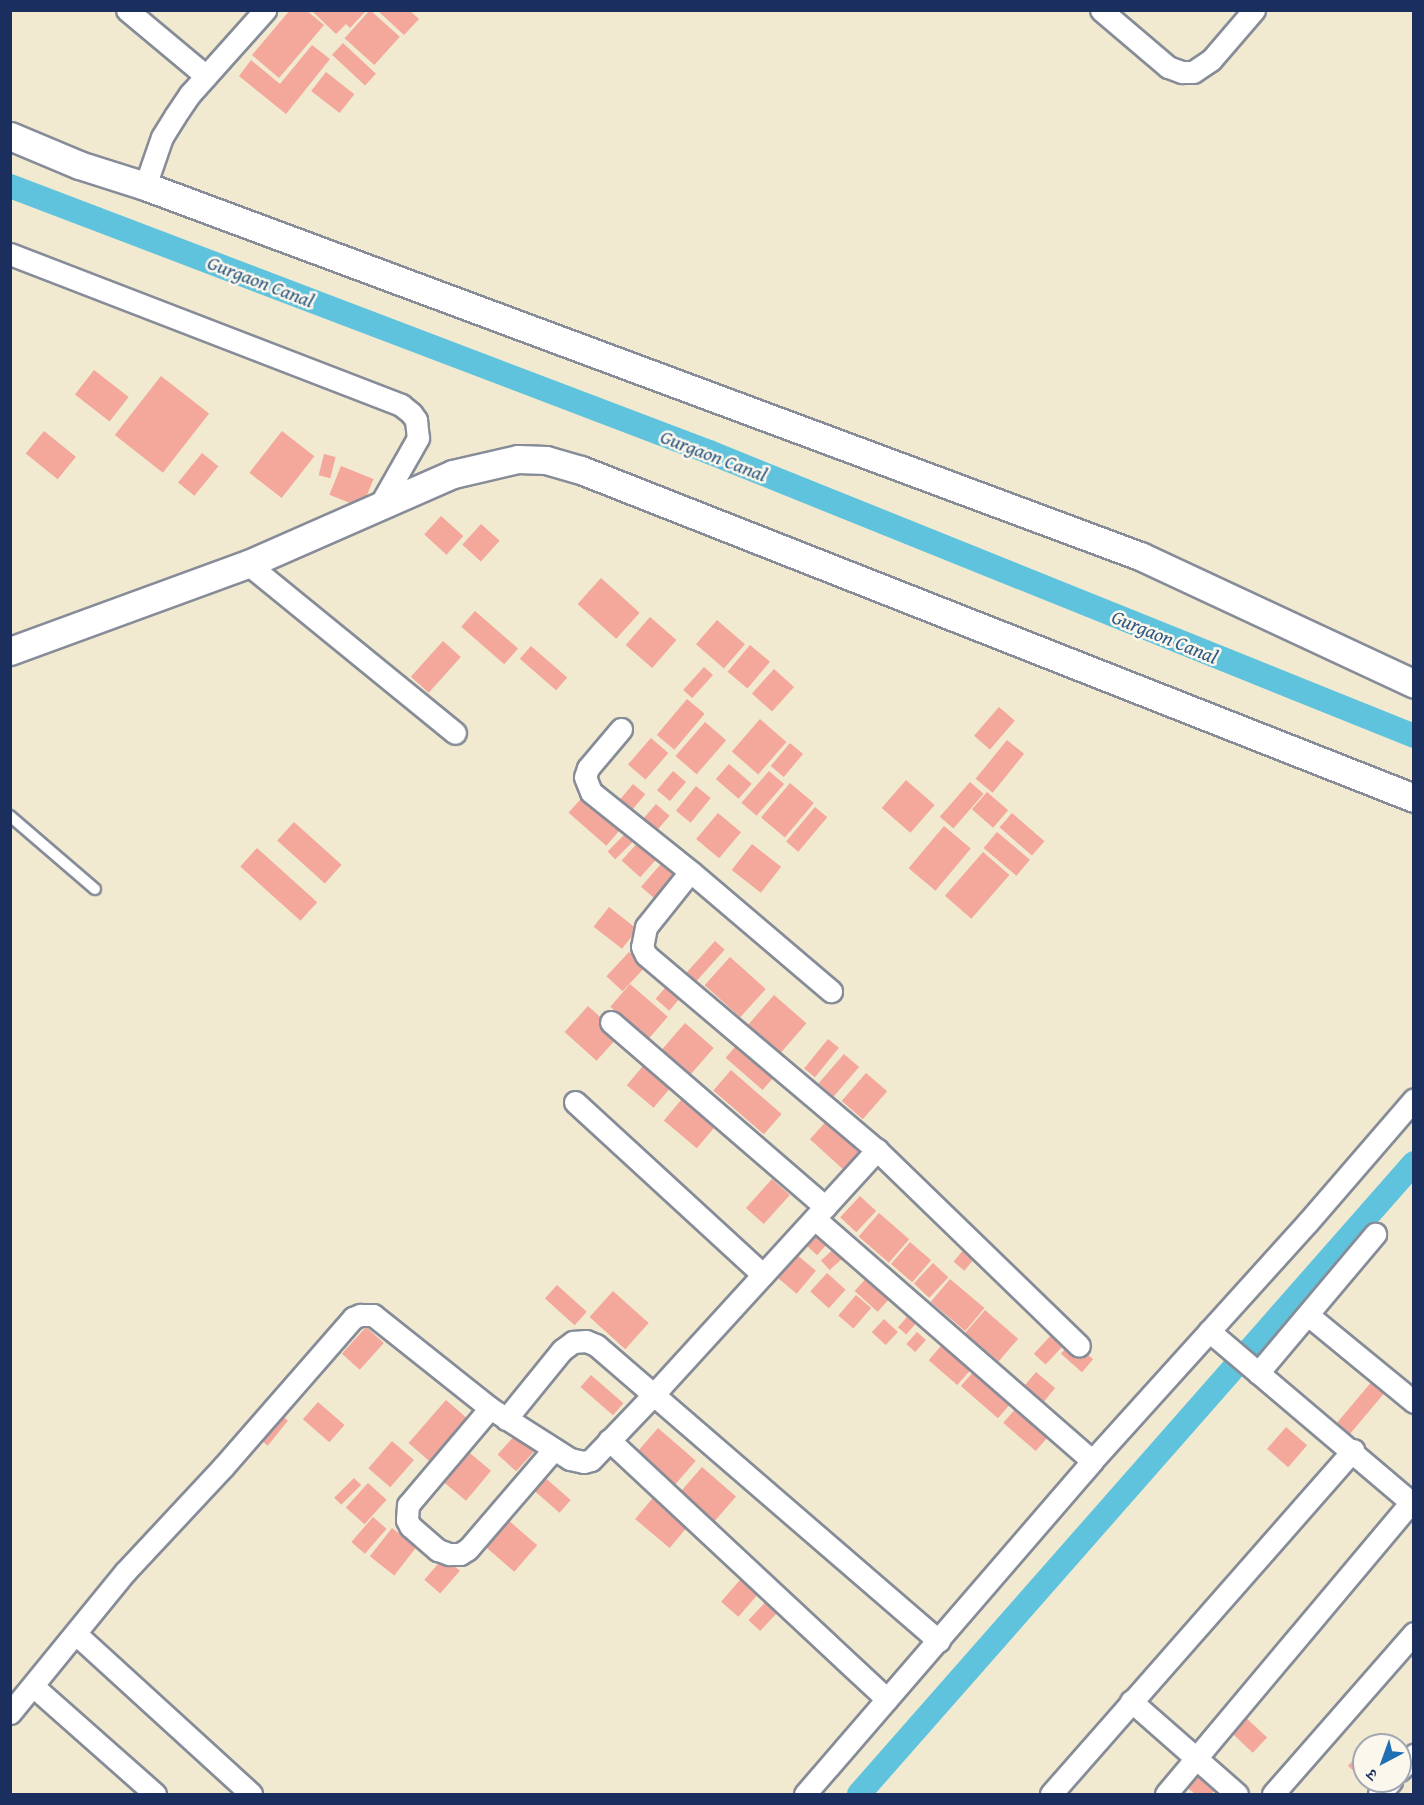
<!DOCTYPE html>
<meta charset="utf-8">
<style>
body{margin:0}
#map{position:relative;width:1424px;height:1805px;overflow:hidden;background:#f1ead1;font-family:"Gentium Book Plus","Noto Serif Devanagari",serif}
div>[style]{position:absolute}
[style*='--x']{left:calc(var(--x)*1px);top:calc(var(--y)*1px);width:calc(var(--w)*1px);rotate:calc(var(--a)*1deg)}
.canal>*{height:24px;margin:-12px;padding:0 12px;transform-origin:12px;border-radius:12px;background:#5fc3dd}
.building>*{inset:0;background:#f4a79b;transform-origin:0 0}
.roads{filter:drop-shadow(2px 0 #868c98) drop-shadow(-2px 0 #868c98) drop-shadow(0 2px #868c98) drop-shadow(0 -2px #868c98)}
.service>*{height:10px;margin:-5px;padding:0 5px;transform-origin:5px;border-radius:5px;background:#fff}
.minor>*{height:21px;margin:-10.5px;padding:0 10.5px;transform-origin:10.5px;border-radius:10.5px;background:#fff}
.tertiary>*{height:27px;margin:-13.5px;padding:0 13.5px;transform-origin:13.5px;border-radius:13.5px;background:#fff}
span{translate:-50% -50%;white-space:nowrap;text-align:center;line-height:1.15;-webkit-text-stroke:5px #fbf7ec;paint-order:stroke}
.water-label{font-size:20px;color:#2f5b84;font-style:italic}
.frame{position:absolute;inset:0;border:12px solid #1b2f5e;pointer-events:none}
.north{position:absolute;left:1352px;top:1733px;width:60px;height:60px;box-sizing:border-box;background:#fbf7ec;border:2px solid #a1a7b3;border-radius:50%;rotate:221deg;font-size:16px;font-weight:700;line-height:24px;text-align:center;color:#1b2f5e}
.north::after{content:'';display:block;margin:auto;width:21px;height:27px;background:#1f6fb2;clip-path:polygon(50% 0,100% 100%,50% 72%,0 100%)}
</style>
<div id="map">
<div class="canal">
<div style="--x:10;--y:186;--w:748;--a:20.83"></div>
<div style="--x:709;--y:452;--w:760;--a:21.94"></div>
<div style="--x:859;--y:1794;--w:840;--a:-48.67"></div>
</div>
<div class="building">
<div style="clip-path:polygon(290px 10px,306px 10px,324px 25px,279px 78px,252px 55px)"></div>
<div style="clip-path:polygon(311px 10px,363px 10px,365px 12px,350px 28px,346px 24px,336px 34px)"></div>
<div style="left:370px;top:10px;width:40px;height:38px;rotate:42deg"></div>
<div style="clip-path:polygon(377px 10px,409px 10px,419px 19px,404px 35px)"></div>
<div style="left:343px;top:43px;width:45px;height:16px;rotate:43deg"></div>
<div style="clip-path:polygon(312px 45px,330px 59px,286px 114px,239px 76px,251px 60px,280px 84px)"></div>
<div style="left:326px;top:72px;width:36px;height:24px;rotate:38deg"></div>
<div style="left:94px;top:370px;width:44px;height:31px;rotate:38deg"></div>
<div style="left:161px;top:376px;width:61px;height:75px;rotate:38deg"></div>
<div style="left:44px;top:431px;width:41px;height:29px;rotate:39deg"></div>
<div style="left:282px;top:431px;width:41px;height:53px;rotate:38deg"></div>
<div style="left:202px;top:453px;width:21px;height:38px;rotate:39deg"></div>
<div style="left:324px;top:454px;width:12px;height:22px;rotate:14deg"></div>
<div style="left:341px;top:466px;width:35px;height:31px;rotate:22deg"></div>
<div style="left:441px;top:516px;width:30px;height:25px;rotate:42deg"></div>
<div style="left:481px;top:524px;width:25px;height:28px;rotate:42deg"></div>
<div style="left:601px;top:578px;width:52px;height:35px;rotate:42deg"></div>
<div style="left:475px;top:611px;width:57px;height:21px;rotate:41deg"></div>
<div style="left:650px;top:617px;width:35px;height:37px;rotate:41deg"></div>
<div style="left:717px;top:620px;width:37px;height:32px;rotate:41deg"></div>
<div style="left:443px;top:641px;width:24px;height:48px;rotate:42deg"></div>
<div style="left:750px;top:645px;width:26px;height:35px;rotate:40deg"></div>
<div style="left:531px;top:646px;width:48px;height:17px;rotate:41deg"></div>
<div style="left:704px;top:667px;width:12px;height:31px;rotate:42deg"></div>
<div style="left:774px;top:669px;width:27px;height:33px;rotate:42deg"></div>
<div style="left:687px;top:699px;width:23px;height:47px;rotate:40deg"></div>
<div style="left:999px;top:707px;width:21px;height:38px;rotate:41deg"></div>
<div style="left:760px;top:719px;width:35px;height:43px;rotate:41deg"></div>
<div style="left:705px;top:722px;width:28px;height:45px;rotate:41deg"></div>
<div style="left:651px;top:738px;width:23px;height:35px;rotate:41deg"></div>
<div style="left:1007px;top:740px;width:22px;height:50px;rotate:39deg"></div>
<div style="left:790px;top:743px;width:17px;height:30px;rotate:40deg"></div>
<div style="left:729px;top:764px;width:30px;height:20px;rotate:41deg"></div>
<div style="left:673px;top:771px;width:17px;height:25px;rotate:40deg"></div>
<div style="left:769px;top:771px;width:20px;height:42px;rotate:41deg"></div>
<div style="left:906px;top:780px;width:38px;height:37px;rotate:41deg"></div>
<div style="left:970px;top:782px;width:18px;height:46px;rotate:41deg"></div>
<div style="left:790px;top:783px;width:31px;height:45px;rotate:40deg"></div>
<div style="left:633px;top:784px;width:16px;height:26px;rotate:40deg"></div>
<div style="left:696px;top:786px;width:19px;height:32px;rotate:39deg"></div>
<div style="left:987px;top:792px;width:28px;height:23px;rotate:41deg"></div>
<div style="left:585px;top:794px;width:50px;height:25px;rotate:41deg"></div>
<div style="left:656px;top:804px;width:18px;height:28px;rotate:41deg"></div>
<div style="left:815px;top:807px;width:16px;height:45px;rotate:40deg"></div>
<div style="left:718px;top:813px;width:30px;height:34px;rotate:40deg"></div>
<div style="left:1012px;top:813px;width:43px;height:19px;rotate:41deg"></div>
<div style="left:294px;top:822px;width:64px;height:25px;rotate:42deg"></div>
<div style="left:944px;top:826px;width:35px;height:55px;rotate:40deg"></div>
<div style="left:628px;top:831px;width:11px;height:29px;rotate:45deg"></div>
<div style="left:997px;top:832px;width:43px;height:21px;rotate:40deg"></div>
<div style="left:641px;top:839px;width:25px;height:29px;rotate:42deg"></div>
<div style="left:752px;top:844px;width:37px;height:33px;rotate:38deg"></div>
<div style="left:257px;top:848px;width:81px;height:25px;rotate:42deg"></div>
<div style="left:983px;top:852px;width:35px;height:58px;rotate:41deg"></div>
<div style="left:666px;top:858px;width:23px;height:38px;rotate:41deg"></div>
<div style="left:609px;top:907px;width:36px;height:25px;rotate:38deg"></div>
<div style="left:715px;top:941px;width:13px;height:45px;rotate:42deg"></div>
<div style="left:629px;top:952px;width:22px;height:33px;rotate:43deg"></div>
<div style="left:730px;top:957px;width:48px;height:38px;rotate:42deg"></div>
<div style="left:672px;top:980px;width:18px;height:25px;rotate:41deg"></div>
<div style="left:630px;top:984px;width:50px;height:30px;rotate:41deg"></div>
<div style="left:774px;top:995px;width:43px;height:41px;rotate:41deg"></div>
<div style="left:588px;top:1006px;width:43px;height:35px;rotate:42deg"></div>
<div style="left:685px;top:1023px;width:38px;height:36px;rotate:41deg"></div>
<div style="left:742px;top:1039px;width:49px;height:25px;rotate:41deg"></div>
<div style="left:828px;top:1039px;width:14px;height:38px;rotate:39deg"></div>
<div style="left:844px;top:1054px;width:20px;height:39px;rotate:41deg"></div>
<div style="left:648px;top:1060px;width:35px;height:33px;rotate:40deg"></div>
<div style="left:731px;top:1070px;width:67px;height:27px;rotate:41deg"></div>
<div style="left:866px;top:1073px;width:28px;height:37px;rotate:41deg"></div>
<div style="left:687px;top:1093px;width:43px;height:36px;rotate:40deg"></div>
<div style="left:830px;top:1117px;width:48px;height:30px;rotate:42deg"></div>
<div style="left:772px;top:1179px;width:24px;height:39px;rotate:42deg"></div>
<div style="left:860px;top:1196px;width:22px;height:29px;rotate:43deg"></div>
<div style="left:879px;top:1213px;width:40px;height:31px;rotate:41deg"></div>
<div style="left:812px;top:1225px;width:24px;height:19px;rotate:42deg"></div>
<div style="left:910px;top:1242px;width:28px;height:29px;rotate:41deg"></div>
<div style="left:968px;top:1244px;width:14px;height:23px;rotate:39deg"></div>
<div style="left:838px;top:1245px;width:13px;height:23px;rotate:48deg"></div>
<div style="left:796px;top:1254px;width:26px;height:30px;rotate:40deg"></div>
<div style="left:933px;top:1263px;width:21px;height:28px;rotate:43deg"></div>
<div style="left:827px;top:1273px;width:25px;height:25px;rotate:42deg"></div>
<div style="left:870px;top:1274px;width:31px;height:23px;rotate:42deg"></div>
<div style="left:950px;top:1279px;width:45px;height:30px;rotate:40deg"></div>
<div style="left:557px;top:1285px;width:40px;height:18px;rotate:42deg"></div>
<div style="left:613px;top:1291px;width:48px;height:35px;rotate:42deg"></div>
<div style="left:856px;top:1295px;width:20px;height:27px;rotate:41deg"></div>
<div style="left:913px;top:1310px;width:11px;height:23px;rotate:41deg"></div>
<div style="left:985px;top:1310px;width:44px;height:30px;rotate:41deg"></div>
<div style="left:884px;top:1319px;width:19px;height:18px;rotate:43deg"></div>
<div style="left:366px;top:1327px;width:24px;height:36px;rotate:42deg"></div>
<div style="left:1055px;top:1331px;width:16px;height:31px;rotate:43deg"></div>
<div style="left:917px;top:1332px;width:12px;height:16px;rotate:42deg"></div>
<div style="left:947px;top:1339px;width:38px;height:28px;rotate:41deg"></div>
<div style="left:1072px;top:1341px;width:28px;height:17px;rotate:41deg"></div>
<div style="left:974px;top:1371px;width:49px;height:20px;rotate:41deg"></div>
<div style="left:1036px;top:1372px;width:25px;height:20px;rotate:40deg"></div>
<div style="left:591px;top:1375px;width:43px;height:16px;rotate:41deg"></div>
<div style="left:1373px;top:1380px;width:17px;height:64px;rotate:40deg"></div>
<div style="left:446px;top:1400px;width:33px;height:57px;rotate:41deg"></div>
<div style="left:318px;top:1402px;width:35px;height:23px;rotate:41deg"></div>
<div style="left:1017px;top:1407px;width:43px;height:21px;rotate:41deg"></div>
<div style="left:277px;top:1412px;width:14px;height:32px;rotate:39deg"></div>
<div style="left:1286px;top:1427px;width:28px;height:29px;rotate:41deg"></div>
<div style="left:658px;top:1428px;width:50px;height:37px;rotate:41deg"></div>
<div style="left:517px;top:1433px;width:25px;height:29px;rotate:42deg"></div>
<div style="left:392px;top:1441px;width:29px;height:36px;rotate:41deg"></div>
<div style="left:465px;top:1449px;width:34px;height:39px;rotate:40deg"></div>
<div style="left:702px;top:1467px;width:45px;height:35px;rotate:41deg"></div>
<div style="left:542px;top:1475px;width:38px;height:17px;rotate:41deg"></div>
<div style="left:354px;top:1478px;width:10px;height:28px;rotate:45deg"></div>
<div style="left:368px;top:1483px;width:25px;height:33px;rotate:42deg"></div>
<div style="left:657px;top:1493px;width:45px;height:34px;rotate:40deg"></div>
<div style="left:373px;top:1517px;width:18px;height:33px;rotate:41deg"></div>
<div style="left:507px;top:1519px;width:40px;height:35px;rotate:41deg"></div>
<div style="left:392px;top:1528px;width:31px;height:36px;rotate:38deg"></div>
<div style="left:444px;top:1557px;width:21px;height:30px;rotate:41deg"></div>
<div style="left:746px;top:1573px;width:23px;height:38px;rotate:41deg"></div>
<div style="left:771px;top:1596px;width:16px;height:33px;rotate:43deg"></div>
<div style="left:1243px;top:1715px;width:33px;height:21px;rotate:43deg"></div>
<div style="clip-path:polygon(1358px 1754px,1364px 1759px,1363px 1779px,1348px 1766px)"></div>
<div style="clip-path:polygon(1192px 1766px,1217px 1788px,1211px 1794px,1195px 1794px,1179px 1781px)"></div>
</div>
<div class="roads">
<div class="service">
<div style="--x:10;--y:816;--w:112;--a:40.7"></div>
</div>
<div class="minor">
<div style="--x:127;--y:10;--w:103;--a:39.9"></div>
<div style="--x:1101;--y:10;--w:88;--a:40.4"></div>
<div style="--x:1168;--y:67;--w:15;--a:20"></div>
<div style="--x:1182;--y:72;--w:11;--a:0"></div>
<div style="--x:1193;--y:72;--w:22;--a:-34"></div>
<div style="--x:1211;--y:60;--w:66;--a:-49.3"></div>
<div style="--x:145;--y:186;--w:52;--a:-70.9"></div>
<div style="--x:162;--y:137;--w:25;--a:-58"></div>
<div style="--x:175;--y:116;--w:27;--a:-56"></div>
<div style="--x:190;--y:94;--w:113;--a:-48.2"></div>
<div style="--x:10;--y:254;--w:419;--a:21.1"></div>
<div style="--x:401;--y:405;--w:13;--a:39"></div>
<div style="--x:411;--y:413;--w:9;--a:54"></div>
<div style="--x:416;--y:420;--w:18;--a:84"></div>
<div style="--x:418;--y:438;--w:77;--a:119.6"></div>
<div style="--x:248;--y:564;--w:267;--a:39.2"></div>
<div style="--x:621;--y:729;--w:51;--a:130.2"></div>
<div style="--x:588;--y:768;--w:9;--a:108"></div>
<div style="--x:585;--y:777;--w:16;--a:68"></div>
<div style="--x:591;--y:792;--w:128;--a:38.7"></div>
<div style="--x:691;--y:872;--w:184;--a:40.4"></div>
<div style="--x:690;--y:872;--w:70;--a:128.7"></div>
<div style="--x:646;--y:927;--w:20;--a:101"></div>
<div style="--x:642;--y:947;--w:9;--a:63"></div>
<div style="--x:646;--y:955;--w:302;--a:40.2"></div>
<div style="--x:877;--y:1150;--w:281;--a:44.1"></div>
<div style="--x:611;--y:1022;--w:283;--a:40.8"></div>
<div style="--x:575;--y:1102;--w:255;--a:42.6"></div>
<div style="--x:815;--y:1219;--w:368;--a:41.1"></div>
<div style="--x:1308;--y:1315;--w:137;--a:39.4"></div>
<div style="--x:1209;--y:1331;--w:269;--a:40.3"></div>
<div style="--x:1258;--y:1373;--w:182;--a:-49.9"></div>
<div style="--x:490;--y:1408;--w:127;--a:130.2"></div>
<div style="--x:408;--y:1505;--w:15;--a:94"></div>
<div style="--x:407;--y:1520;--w:7;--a:63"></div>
<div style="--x:410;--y:1526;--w:37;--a:41"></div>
<div style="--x:438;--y:1550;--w:12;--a:20"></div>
<div style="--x:449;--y:1554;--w:11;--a:0"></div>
<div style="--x:460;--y:1554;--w:9;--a:-32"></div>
<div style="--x:468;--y:1549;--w:132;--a:-49.3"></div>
<div style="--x:506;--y:1419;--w:89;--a:-50.9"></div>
<div style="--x:562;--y:1350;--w:14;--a:-36"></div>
<div style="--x:573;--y:1342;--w:13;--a:-4"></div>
<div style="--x:586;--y:1341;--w:11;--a:22"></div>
<div style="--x:596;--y:1345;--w:453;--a:40.8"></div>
<div style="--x:609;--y:1440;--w:380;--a:43"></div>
<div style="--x:76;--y:1634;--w:237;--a:42.4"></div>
<div style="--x:33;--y:1686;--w:163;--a:41.5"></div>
<div style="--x:1131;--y:1701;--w:141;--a:41.3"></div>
<div style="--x:10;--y:1713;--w:183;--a:-50.8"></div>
<div style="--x:126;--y:1571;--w:142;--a:-47"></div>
<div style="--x:223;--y:1467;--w:198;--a:-48.9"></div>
<div style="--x:353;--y:1318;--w:8;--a:-23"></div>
<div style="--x:360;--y:1315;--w:13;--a:0"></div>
<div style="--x:373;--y:1315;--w:149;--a:38.5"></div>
<div style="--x:490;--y:1408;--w:95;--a:32.5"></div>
<div style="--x:570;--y:1459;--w:14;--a:12"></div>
<div style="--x:584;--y:1462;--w:7;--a:-16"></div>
<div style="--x:591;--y:1460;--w:91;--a:-46.3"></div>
<div style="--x:654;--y:1394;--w:331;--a:-47.6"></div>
<div style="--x:1400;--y:1770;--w:21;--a:-47"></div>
<div style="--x:805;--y:1794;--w:440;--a:-49.2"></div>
<div style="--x:1092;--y:1461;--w:322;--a:-47.9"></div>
<div style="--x:1308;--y:1222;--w:162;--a:-49.2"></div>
<div style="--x:1051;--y:1794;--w:458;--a:-48.7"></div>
<div style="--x:1166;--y:1794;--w:381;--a:-50"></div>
<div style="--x:1273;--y:1794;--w:214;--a:-48.8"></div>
<div style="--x:1379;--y:1794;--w:18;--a:-47"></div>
</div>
<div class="tertiary">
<div style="--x:10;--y:136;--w:75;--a:22.8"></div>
<div style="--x:79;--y:165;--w:69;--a:17.7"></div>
<div style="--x:145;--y:186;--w:1062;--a:20.4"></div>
<div style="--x:1140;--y:556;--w:302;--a:25"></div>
<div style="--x:10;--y:651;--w:253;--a:-20.1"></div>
<div style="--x:248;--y:564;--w:224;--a:-23.7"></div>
<div style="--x:453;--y:474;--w:67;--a:-13"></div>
<div style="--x:518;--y:459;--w:28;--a:2"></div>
<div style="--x:546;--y:460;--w:36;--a:16"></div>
<div style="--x:581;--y:470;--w:895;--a:21.49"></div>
</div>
</div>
<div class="water-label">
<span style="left:261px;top:281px;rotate:21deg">Gurgaon Canal</span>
<span style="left:714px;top:455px;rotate:21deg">Gurgaon Canal</span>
<span style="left:1165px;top:636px;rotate:22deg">Gurgaon Canal</span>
</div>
<div class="frame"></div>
<div class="north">उ</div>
</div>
